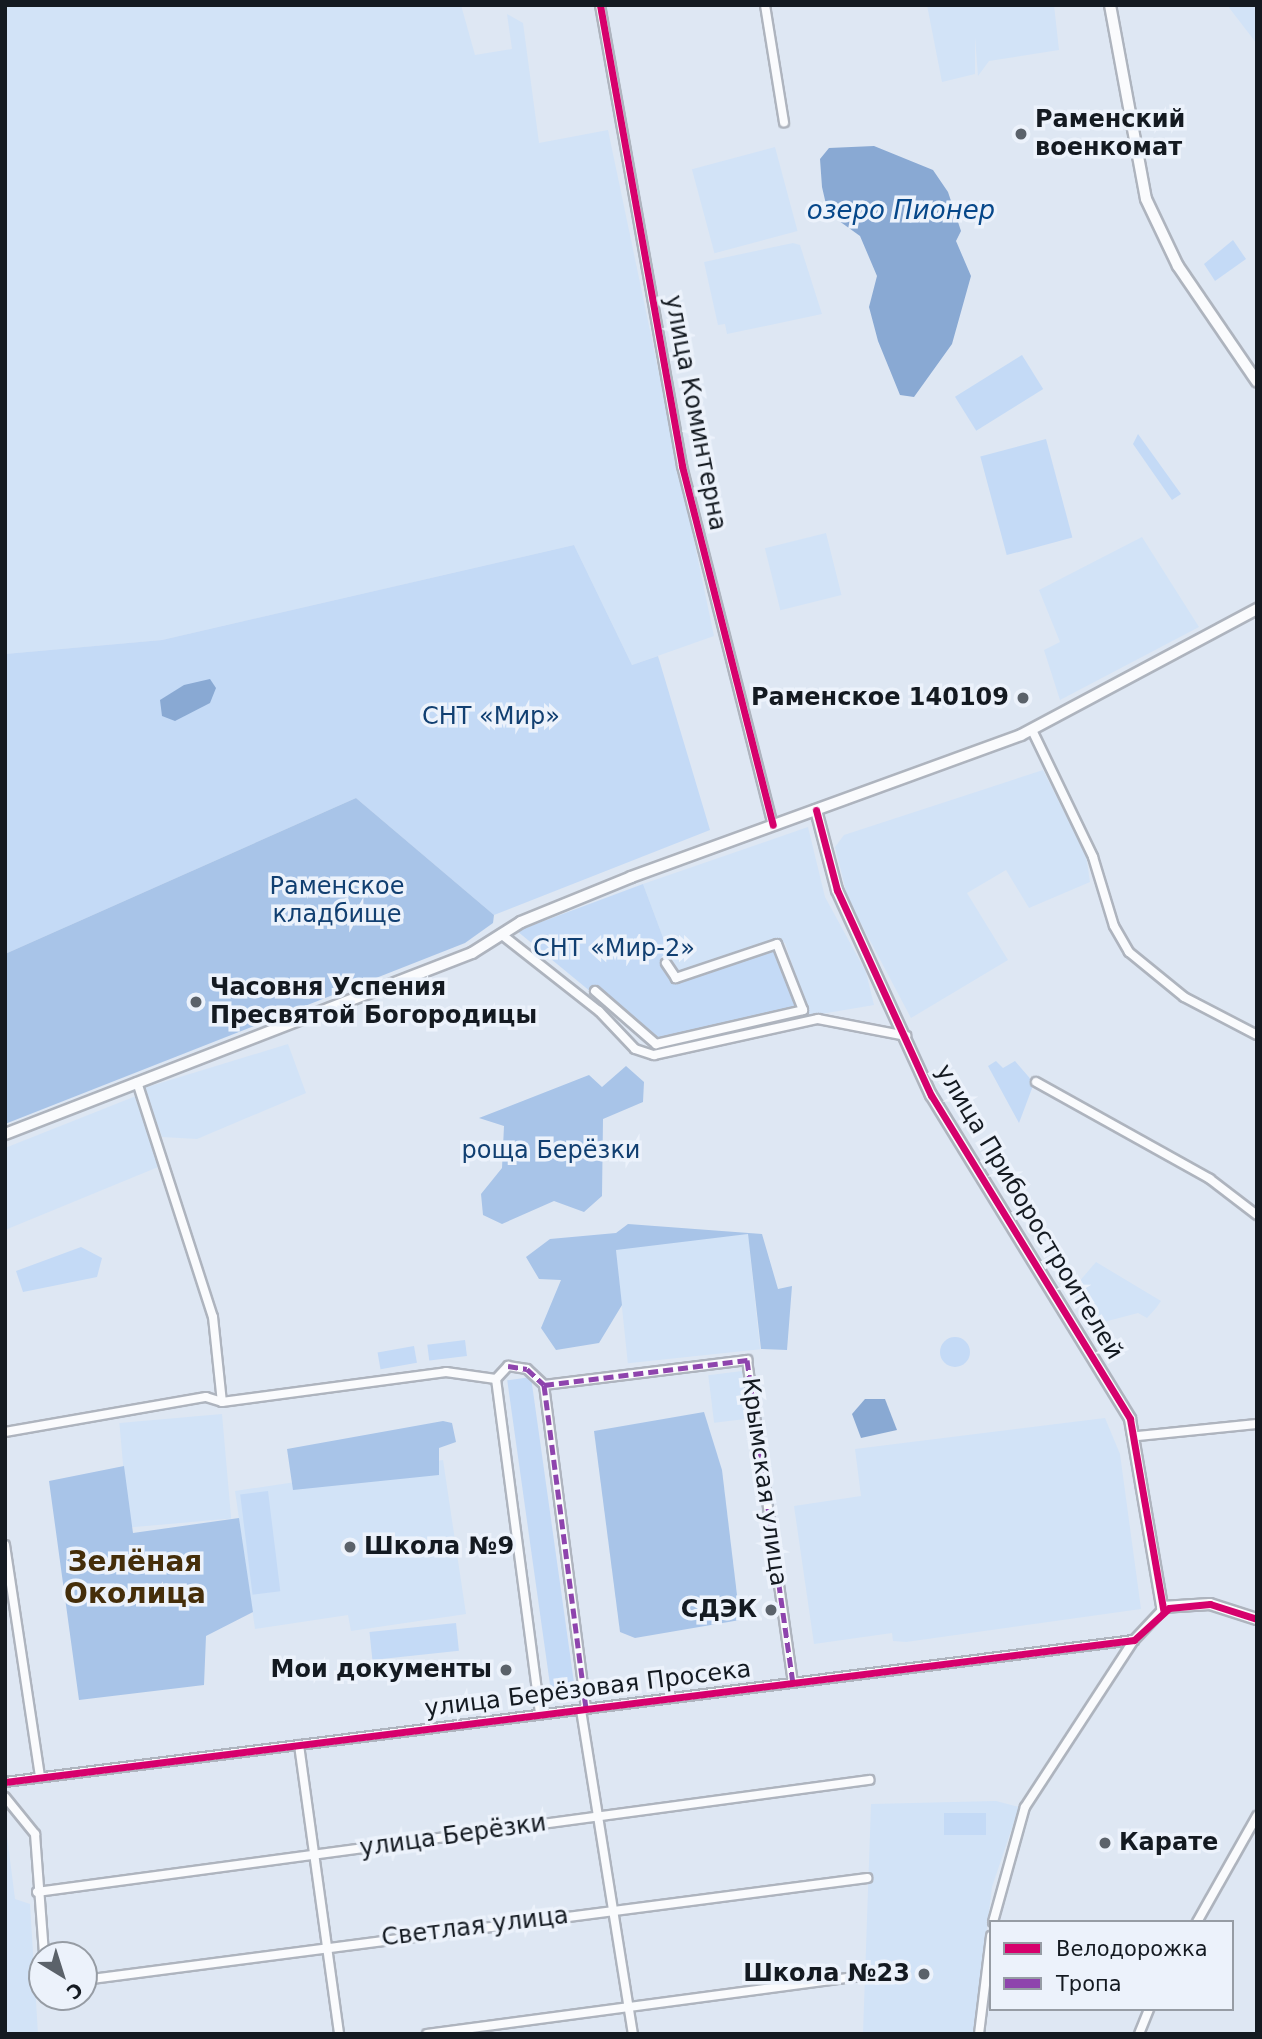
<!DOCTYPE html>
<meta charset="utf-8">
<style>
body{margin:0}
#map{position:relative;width:1262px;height:2039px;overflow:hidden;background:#dee7f3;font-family:"DejaVu Sans",sans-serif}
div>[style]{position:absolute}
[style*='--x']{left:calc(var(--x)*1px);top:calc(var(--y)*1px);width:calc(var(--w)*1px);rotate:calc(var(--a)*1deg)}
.built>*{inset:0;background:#d2e3f7;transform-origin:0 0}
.green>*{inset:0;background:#c4daf6;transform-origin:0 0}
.round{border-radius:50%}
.forest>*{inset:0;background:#a8c4e8}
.water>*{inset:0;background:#89a9d3}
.roads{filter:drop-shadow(2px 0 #aeb4be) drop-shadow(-2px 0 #aeb4be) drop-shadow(0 2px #aeb4be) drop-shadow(0 -2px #aeb4be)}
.street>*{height:8px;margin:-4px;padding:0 4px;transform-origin:4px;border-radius:4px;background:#fafbfd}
.secondary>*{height:10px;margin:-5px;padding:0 5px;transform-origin:5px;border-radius:5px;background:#fafbfd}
.quiet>*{height:5px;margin-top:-2.5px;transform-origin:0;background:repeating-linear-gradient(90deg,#8e44ad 0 10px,transparent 0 15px)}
.cycleway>*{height:7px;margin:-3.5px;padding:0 3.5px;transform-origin:3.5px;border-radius:3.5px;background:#d6006c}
.dots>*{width:19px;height:19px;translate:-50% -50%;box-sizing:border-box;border:4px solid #ecf2fb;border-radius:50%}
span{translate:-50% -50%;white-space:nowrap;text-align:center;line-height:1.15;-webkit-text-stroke:7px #ecf2fb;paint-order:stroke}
.poi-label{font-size:24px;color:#141a21;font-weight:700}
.left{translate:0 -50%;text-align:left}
.right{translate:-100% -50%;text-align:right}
.street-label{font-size:24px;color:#141a21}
.park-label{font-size:24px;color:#113f71}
.water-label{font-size:26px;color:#07488a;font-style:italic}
.quarter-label{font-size:28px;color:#452e0a;font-weight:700}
.frame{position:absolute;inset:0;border:7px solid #141a21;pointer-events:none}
.legend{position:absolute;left:989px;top:1920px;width:245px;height:91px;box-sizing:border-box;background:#ecf2fb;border:2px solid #969ca4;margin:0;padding:9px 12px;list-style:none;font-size:21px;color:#141a21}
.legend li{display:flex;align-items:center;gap:14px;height:35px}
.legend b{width:35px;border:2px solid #969ca4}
.north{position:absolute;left:28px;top:1941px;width:70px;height:70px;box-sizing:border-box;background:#ecf2fb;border:2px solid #969ca4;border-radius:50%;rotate:142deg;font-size:19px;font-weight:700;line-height:28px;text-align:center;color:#141a21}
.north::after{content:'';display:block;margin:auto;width:24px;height:32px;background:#5b626a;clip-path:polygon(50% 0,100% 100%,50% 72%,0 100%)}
</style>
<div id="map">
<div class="built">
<div style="clip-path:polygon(5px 5px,461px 5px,475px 55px,512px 49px,507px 14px,523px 23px,539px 143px,608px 130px,714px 636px,632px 665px,574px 545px,162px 640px,5px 654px)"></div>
<div style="clip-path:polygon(927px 5px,1054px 5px,1059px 50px,989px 61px,978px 76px,975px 37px,975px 74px,942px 82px)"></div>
<div style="clip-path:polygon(1227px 5px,1257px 5px,1257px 44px)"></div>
<div style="left:775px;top:147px;width:87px;height:86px;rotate:75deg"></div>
<div style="clip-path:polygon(793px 243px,800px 245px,822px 314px,727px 334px,725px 324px,718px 325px,704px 262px)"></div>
<div style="left:826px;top:533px;width:64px;height:63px;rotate:76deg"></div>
<div style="clip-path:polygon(1142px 537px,1199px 627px,1060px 700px,1044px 650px,1060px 642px,1039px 590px)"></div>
<div style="clip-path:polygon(1043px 770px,1086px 855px,1090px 882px,1029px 908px,1006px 870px,967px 893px,1008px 960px,911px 1018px,848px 899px,835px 847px,844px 835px)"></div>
<div style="clip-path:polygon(808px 827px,825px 897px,866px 972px,874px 1005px,809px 1016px,785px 943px,676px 972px,643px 884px)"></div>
<div style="clip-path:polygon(288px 1044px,306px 1093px,197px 1139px,162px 1137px,144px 1088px)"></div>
<div style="clip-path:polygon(136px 1096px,163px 1165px,5px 1230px,5px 1148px)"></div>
<div style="left:748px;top:1234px;width:116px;height:133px;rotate:84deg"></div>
<div style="clip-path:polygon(1096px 1262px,1161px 1301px,1156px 1308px,1147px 1318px,1138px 1313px,1100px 1323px,1089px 1317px,1071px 1291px)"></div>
<div style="left:742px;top:1371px;width:48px;height:34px;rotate:83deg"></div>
<div style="left:222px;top:1414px;width:105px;height:103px;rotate:85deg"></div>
<div style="clip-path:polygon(1105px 1418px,1120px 1454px,1141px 1609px,906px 1642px,893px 1641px,892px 1633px,814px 1644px,794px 1506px,861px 1496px,855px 1449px)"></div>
<div style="clip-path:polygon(443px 1460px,466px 1614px,351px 1631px,348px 1615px,255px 1629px,235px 1491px)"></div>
<div style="clip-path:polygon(996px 1801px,1019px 1807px,992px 1887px,974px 2034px,863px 2034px,871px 1804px)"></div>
<div style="clip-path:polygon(5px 1820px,15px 1899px,30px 1904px,38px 2034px,5px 2034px)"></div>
</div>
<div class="green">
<div style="clip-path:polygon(1233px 240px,1246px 259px,1215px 281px,1204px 264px)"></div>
<div style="left:1022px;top:355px;width:40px;height:79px;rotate:58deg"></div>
<div style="clip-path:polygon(1138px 434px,1181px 494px,1172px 500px,1133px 444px)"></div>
<div style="left:1046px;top:439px;width:102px;height:68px;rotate:75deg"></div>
<div style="clip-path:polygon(574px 545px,632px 665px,658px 656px,710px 830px,494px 915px,356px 798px,5px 954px,5px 654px,162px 640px)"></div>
<div style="clip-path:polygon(643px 884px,676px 972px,781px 939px,809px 1016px,659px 1048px,517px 931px)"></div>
<div style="clip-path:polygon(996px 1061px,1003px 1068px,1015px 1061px,1034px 1083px,1019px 1123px,988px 1066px)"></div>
<div style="clip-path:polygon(81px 1247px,102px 1258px,97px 1277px,23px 1292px,16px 1271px)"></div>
<div class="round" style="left:940px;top:1337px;width:30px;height:30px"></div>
<div style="left:465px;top:1340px;width:16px;height:38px;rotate:83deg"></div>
<div style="left:414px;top:1346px;width:17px;height:37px;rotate:80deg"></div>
<div style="left:531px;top:1377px;width:322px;height:24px;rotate:82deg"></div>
<div style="left:268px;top:1491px;width:101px;height:28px;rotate:83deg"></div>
<div style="left:456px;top:1623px;width:28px;height:87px;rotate:84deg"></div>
<div style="left:944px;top:1813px;width:42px;height:22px"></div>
</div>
<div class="forest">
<div style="clip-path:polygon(356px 798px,494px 915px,493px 923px,465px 943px,5px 1124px,5px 954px)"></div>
<div style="clip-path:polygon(626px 1066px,644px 1082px,643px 1102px,603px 1119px,602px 1196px,584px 1212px,554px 1201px,502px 1224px,483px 1215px,481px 1194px,502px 1168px,504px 1126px,479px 1118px,589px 1075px,602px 1087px)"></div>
<div style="clip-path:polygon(628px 1224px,762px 1234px,778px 1289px,792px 1286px,787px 1350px,761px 1349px,748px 1234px,616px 1250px,622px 1305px,599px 1343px,556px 1350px,541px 1328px,561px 1280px,539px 1279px,526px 1257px,550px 1239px,616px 1233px)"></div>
<div style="clip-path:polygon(704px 1412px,722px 1470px,740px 1620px,635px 1638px,620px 1632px,594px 1431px)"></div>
<div style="clip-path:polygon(443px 1421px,452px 1423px,456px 1442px,439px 1448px,439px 1475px,293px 1490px,287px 1449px)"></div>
<div style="clip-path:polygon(124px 1466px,133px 1533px,239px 1518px,253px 1612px,206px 1636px,204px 1685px,79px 1700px,49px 1481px)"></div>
</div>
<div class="water">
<div style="clip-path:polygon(874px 146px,933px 170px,948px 192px,961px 231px,956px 241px,971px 276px,952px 344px,914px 397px,900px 395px,878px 341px,869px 307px,877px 276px,860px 236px,828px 213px,822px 187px,820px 159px,829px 148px)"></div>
<div style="clip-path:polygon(210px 679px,216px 688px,210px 703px,175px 721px,162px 716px,160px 700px,184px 685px)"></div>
<div style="clip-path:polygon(865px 1399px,885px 1399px,897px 1430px,861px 1438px,852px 1414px)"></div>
</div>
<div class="roads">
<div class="street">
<div style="--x:600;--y:5;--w:468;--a:79.9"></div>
<div style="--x:682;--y:466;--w:370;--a:75.8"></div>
<div style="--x:765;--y:5;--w:119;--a:80.8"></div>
<div style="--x:1032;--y:730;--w:141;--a:64.3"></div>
<div style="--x:1093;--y:857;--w:72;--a:73.1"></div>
<div style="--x:1114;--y:926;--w:30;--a:60"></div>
<div style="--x:1129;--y:952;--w:71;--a:39.3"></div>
<div style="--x:1184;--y:997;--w:82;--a:27.5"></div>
<div style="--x:501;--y:934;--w:125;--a:38.2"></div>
<div style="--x:599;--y:1011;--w:52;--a:46.5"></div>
<div style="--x:635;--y:1049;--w:20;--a:18"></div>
<div style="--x:654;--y:1055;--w:168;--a:-12.4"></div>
<div style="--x:818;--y:1019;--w:90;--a:10.9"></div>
<div style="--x:595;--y:991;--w:81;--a:41"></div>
<div style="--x:656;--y:1044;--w:151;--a:-13"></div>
<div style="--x:803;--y:1010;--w:71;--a:-111.5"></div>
<div style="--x:777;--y:944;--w:107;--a:161.4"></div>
<div style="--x:676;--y:978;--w:18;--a:-124"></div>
<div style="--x:137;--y:1082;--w:247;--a:72.1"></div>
<div style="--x:213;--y:1317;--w:85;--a:84"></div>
<div style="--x:1036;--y:1082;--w:199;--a:29.1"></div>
<div style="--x:1210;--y:1179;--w:59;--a:37.5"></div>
<div style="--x:496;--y:1379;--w:18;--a:-47"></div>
<div style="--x:508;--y:1366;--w:19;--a:9"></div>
<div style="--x:527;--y:1369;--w:23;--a:43"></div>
<div style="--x:544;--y:1385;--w:327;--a:82.6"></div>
<div style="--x:496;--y:1379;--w:338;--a:82.5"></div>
<div style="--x:544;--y:1385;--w:205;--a:-7"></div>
<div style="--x:747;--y:1360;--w:325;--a:81.9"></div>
<div style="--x:5;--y:1432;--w:204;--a:-9.9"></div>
<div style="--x:206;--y:1397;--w:17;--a:17"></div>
<div style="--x:222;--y:1402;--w:226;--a:-7.6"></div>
<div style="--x:446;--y:1372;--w:50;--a:8"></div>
<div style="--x:1137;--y:1436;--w:121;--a:-5.7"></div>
<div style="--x:5;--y:1545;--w:235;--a:81.4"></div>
<div style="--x:581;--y:1710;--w:328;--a:80.9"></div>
<div style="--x:299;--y:1745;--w:292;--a:82.1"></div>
<div style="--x:5;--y:1782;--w:1138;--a:-7.17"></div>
<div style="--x:1134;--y:1640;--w:42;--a:-46.9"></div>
<div style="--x:5;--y:1797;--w:48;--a:51"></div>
<div style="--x:35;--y:1834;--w:121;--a:85.7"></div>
<div style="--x:37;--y:1892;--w:840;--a:-7.67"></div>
<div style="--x:993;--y:1922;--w:119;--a:-74.5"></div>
<div style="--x:1025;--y:1807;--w:199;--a:-56.9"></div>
<div style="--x:1197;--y:1922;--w:122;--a:-60.5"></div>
<div style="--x:84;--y:1980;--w:790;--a:-7.42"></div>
<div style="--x:427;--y:2034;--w:441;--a:-7.6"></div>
<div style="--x:979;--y:2034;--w:99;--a:-83"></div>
<div style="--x:1139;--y:2034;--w:27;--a:-68"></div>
</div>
<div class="secondary">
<div style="--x:1110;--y:5;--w:197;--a:79.5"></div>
<div style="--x:1146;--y:199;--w:74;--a:64.5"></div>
<div style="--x:1178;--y:266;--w:140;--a:55.7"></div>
<div style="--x:816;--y:810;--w:83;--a:75.3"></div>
<div style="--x:837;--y:890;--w:226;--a:65.4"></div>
<div style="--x:931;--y:1095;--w:380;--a:58.4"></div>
<div style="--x:1130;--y:1419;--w:191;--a:80.3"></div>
<div style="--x:1162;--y:1607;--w:48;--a:-3.6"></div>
<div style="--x:1210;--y:1604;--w:49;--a:17.7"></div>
<div style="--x:5;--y:1134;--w:501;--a:-21.19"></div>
<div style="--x:472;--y:953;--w:58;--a:-32.3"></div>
<div style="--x:521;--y:922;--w:119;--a:-22.2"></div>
<div style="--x:631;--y:877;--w:415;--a:-20"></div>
<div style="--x:1021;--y:735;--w:268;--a:-28.1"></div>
</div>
</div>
<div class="quiet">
<div style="--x:508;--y:1366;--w:19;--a:9"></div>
<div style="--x:527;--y:1369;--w:23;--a:43"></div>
<div style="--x:544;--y:1385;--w:327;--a:82.6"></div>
<div style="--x:544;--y:1385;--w:205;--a:-7"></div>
<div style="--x:747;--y:1360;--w:325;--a:81.9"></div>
</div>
<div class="cycleway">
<div style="--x:600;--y:5;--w:468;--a:79.9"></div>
<div style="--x:682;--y:466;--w:370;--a:75.8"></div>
<div style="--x:816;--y:810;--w:83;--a:75.3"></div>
<div style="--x:837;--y:890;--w:226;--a:65.4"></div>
<div style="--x:931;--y:1095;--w:380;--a:58.4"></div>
<div style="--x:1130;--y:1419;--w:193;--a:80.1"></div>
<div style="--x:5;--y:1782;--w:1138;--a:-7.17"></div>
<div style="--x:1134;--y:1640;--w:47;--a:-42.4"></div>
<div style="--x:1169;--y:1608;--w:41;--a:-5.6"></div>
<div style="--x:1210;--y:1604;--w:49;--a:17.7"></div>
</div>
<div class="dots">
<div style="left:1021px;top:134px;background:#5b626a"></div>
<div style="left:1023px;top:698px;background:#5b626a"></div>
<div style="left:196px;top:1002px;background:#5b626a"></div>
<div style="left:350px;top:1547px;background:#5b626a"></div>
<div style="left:771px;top:1610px;background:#5b626a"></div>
<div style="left:506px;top:1670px;background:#5b626a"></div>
<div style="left:1105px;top:1843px;background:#5b626a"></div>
<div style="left:924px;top:1974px;background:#5b626a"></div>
</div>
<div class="poi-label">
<span class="left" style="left:1035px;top:134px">Раменский<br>военкомат</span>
<span class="right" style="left:1009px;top:698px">Раменское 140109</span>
<span class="left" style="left:210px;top:1002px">Часовня Успения<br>Пресвятой Богородицы</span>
<span class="left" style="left:364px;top:1547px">Школа №9</span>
<span class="right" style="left:757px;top:1610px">СДЭК</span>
<span class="right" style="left:492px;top:1670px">Мои документы</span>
<span class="left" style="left:1119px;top:1843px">Карате</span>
<span class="right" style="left:910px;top:1974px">Школа №23</span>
</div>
<div class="street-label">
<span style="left:695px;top:413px;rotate:79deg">улица Коминтерна</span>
<span style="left:1029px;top:1212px;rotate:59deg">улица Приборостроителей</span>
<span style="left:764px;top:1482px;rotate:82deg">Крымская улица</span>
<span style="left:588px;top:1689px;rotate:-7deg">улица Берёзовая Просека</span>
<span style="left:453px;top:1836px;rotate:-8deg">улица Берёзки</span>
<span style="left:475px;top:1927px;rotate:-7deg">Светлая улица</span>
</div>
<div class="park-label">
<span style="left:491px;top:717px">СНТ «Мир»</span>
<span style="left:337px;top:901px">Раменское<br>кладбище</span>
<span style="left:614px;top:949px">СНТ «Мир-2»</span>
<span style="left:551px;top:1151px">роща Берёзки</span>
</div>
<div class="water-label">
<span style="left:901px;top:211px">озеро Пионер</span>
</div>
<div class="quarter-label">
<span style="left:135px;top:1578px">Зелёная<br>Околица</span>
</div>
<div class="frame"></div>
<ul class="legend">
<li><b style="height:9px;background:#d6006c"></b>Велодорожка</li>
<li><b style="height:9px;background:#8e44ad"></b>Тропа</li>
</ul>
<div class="north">С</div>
</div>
